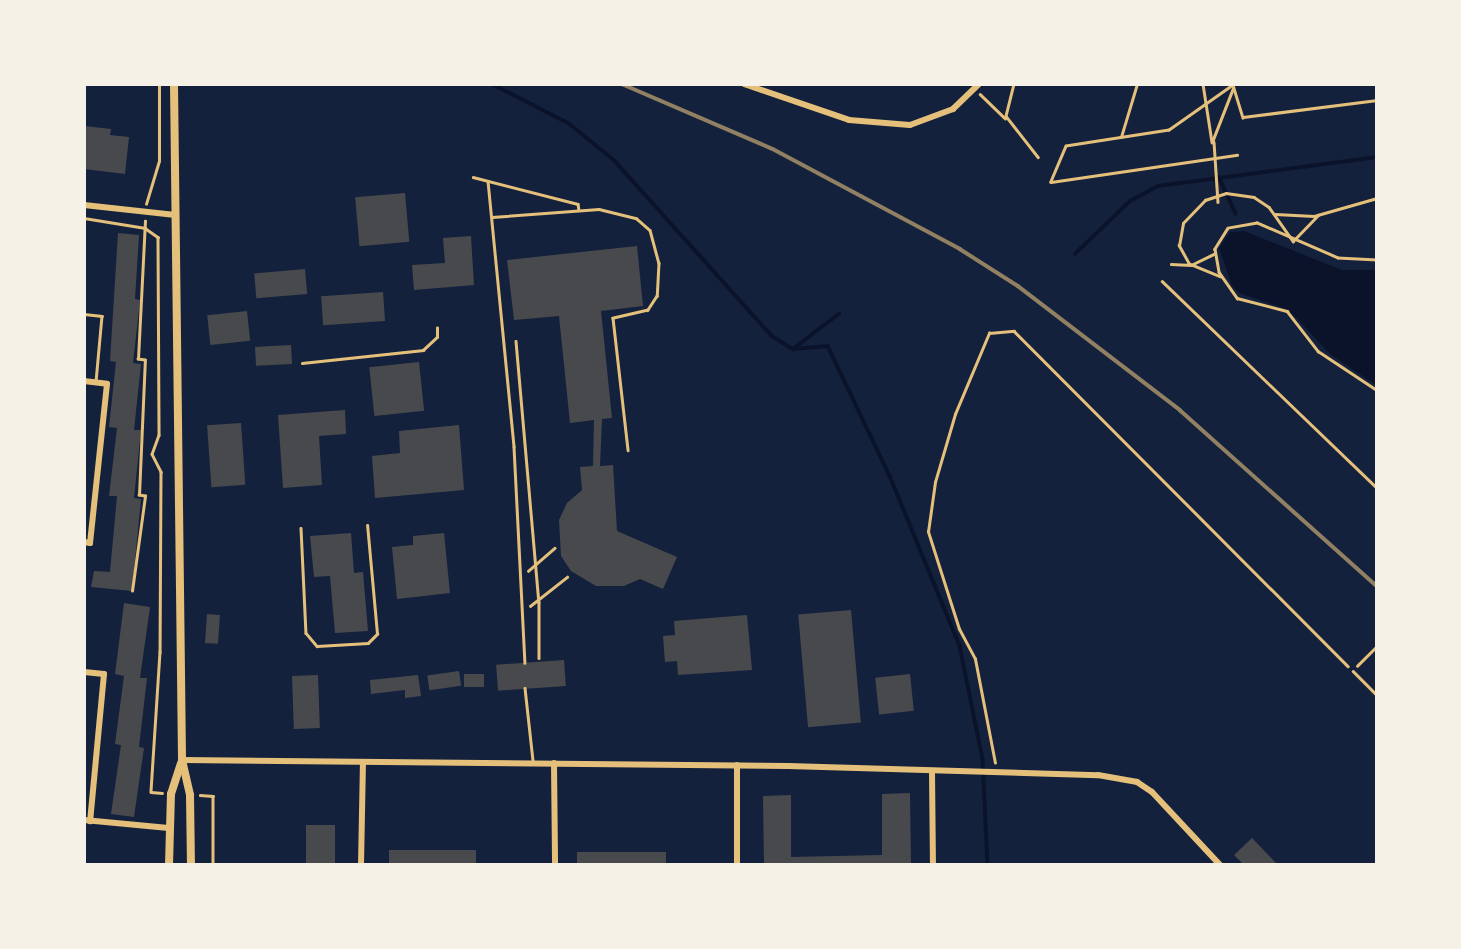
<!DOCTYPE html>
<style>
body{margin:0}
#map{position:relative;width:1461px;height:949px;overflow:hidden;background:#14213d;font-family:"Work Sans",sans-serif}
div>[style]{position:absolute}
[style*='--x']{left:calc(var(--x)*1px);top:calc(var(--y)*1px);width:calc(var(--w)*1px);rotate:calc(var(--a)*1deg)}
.water>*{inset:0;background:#0b132b}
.stream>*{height:3.5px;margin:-1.75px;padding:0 1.75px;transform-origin:1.75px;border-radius:1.75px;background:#0b132b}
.building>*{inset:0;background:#48494c;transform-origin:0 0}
.path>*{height:2.5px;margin:-1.25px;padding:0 1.25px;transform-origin:1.25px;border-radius:1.25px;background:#e5c07b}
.service>*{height:2.5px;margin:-1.25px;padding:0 1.25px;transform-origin:1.25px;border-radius:1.25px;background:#e5c07b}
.minor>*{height:6px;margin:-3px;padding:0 3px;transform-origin:3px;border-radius:3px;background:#e5c07b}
.tertiary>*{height:8px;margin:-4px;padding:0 4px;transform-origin:4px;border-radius:4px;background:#e5c07b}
.rail>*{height:3.5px;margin:-1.75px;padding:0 1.75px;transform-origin:1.75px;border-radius:1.75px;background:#918062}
span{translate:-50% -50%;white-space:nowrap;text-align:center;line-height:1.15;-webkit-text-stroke:5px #f6f1e7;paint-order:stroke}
.frame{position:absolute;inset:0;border:86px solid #f6f1e7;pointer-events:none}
</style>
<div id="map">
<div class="water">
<div style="clip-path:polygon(1244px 231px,1342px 270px,1377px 270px,1377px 386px,1330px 354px,1289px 310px,1239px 293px,1232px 286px,1219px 248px,1230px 232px)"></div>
</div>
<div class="stream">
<div style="--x:492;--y:84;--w:88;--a:27.1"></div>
<div style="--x:570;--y:124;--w:58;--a:39.4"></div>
<div style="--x:615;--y:161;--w:235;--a:48.1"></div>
<div style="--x:772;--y:336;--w:25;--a:32"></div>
<div style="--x:793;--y:349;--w:58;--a:-37.3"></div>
<div style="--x:1219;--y:177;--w:40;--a:65"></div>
<div style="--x:1075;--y:254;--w:76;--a:-43.9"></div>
<div style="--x:1130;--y:201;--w:32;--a:-28"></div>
<div style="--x:1158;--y:186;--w:221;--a:-7.5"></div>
<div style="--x:793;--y:349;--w:35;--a:-5"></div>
<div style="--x:828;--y:346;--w:144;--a:64.5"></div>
<div style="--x:890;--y:476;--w:184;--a:67.6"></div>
<div style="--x:960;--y:646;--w:115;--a:78.5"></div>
<div style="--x:983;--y:759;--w:106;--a:87.3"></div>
</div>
<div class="building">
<div style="clip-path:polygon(84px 126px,111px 129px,110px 135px,129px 137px,125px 174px,84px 169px)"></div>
<div style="left:405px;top:193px;width:49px;height:50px;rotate:85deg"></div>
<div style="clip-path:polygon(118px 233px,139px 235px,135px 299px,140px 300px,133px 363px,141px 364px,134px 430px,141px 430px,134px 498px,141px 499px,132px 591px,91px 587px,94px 571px,110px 572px,117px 496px,109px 496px,117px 428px,109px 427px,116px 362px,110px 361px)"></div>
<div style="clip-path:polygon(471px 236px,474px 285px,414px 290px,412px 265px,445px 263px,443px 238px)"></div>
<div style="clip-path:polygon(637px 246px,643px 306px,601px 311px,612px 418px,602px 419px,600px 466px,613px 465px,617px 531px,677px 557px,663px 589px,640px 579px,624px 586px,596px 586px,571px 571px,561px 556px,559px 520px,567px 503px,582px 490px,580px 467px,593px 466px,594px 420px,570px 423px,559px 316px,514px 320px,507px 260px)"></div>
<div style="left:305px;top:269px;width:25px;height:51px;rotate:85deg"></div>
<div style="left:383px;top:292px;width:29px;height:62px;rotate:86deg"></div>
<div style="left:247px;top:311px;width:30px;height:40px;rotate:84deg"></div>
<div style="left:291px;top:345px;width:19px;height:36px;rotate:87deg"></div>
<div style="left:419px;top:362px;width:49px;height:50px;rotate:84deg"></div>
<div style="clip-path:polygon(345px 410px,346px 434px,319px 436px,322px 485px,283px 488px,278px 415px)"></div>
<div style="left:241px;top:423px;width:62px;height:34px;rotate:86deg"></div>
<div style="clip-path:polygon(459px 425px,464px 490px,375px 498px,372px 456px,400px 453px,399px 431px)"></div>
<div style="clip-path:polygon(351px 533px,354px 573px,363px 572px,368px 631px,335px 633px,330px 576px,314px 577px,310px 536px)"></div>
<div style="clip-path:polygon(444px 533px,450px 593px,397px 599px,392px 547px,413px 545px,413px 536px)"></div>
<div style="clip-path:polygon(124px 603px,150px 607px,140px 678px,147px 678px,139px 747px,144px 748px,134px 817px,111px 814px,121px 745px,115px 744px,124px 676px,115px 674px)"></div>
<div style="left:851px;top:610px;width:113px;height:53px;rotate:85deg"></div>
<div style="left:207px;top:614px;width:13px;height:29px;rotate:4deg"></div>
<div style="clip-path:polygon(747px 615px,752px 670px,678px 675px,677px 661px,665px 662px,663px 636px,675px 635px,674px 621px)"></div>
<div style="left:564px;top:660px;width:26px;height:68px;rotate:86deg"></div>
<div style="left:459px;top:671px;width:15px;height:32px;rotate:82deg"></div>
<div style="left:484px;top:674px;width:13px;height:20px;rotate:90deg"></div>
<div style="left:910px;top:674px;width:37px;height:35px;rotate:84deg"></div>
<div style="left:318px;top:675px;width:53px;height:26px;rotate:88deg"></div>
<div style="clip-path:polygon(418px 675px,421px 696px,405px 698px,405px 690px,371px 694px,370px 680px)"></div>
<div style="clip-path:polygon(910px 793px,911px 865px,764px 865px,763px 796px,791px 795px,791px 857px,882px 855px,882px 794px)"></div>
<div style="left:306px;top:825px;width:29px;height:40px"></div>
<div style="clip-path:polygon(1252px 838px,1277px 864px,1276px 865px,1244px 865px,1234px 855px)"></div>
<div style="left:476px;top:850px;width:15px;height:87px;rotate:90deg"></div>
<div style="left:577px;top:852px;width:89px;height:13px"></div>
</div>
<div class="path">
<div style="--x:1014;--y:84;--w:33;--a:104"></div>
<div style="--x:1006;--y:116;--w:52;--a:52"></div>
<div style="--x:1203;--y:84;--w:59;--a:81.2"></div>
<div style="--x:1212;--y:142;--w:58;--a:-68.7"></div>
<div style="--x:1233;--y:85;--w:78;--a:144.9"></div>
<div style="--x:1169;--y:130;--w:104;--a:171.2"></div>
<div style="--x:1066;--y:146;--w:39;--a:113"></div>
<div style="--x:1051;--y:182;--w:188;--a:-8.3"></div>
<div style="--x:1233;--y:85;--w:34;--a:73"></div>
<div style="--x:1243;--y:117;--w:135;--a:-7.2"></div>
<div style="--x:980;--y:94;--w:35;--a:44"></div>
<div style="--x:1121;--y:137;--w:55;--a:-73.2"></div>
<div style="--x:1214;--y:142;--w:60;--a:86.2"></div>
<div style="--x:146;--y:204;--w:45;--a:-73.2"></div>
<div style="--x:159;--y:161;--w:77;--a:-90"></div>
<div style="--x:1275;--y:214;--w:39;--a:3"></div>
<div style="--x:1314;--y:216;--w:66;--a:-15.9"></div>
<div style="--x:84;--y:218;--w:62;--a:9.3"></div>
<div style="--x:145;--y:228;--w:16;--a:35"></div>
<div style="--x:158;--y:237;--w:198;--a:89.7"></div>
<div style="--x:159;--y:435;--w:20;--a:110"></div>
<div style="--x:152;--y:454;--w:20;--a:63"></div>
<div style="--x:161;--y:472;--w:180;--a:90.3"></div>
<div style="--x:160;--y:652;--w:140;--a:93.7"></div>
<div style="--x:151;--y:792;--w:11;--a:5"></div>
<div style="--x:1377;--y:260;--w:39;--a:-177"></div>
<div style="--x:1338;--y:258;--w:88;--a:-156.6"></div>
<div style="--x:1257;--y:223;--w:29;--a:170"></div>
<div style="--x:1228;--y:228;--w:25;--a:122"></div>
<div style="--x:1215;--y:249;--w:23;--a:80"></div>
<div style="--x:1219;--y:272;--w:32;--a:55"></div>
<div style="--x:1237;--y:298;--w:52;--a:14.6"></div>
<div style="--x:1287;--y:311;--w:51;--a:52.2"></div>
<div style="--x:1318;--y:351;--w:71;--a:33.5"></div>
<div style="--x:1171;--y:264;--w:20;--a:3"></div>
<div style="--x:1191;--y:265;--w:25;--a:-26"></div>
<div style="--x:1221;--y:277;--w:35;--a:-158"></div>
<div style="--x:1189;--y:264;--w:21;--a:-119"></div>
<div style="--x:1179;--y:246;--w:23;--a:-80"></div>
<div style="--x:1183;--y:223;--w:32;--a:-46"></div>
<div style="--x:1205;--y:200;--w:22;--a:-18"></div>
<div style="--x:1226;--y:193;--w:28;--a:8"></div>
<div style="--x:1254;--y:197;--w:18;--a:34"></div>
<div style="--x:1269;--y:207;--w:42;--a:54.8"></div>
<div style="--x:1293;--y:241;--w:36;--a:-46"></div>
<div style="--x:1162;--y:281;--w:298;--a:43.9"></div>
<div style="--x:516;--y:341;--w:262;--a:85"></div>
<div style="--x:539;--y:602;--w:56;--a:90"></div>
<div style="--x:528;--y:571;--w:35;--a:-41"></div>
<div style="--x:132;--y:591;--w:96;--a:-82.2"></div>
<div style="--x:145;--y:496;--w:6;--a:-171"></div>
<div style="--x:139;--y:495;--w:135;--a:-87.5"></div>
<div style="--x:145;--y:360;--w:7;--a:-172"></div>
<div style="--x:138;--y:359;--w:138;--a:-87.1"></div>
<div style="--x:530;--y:606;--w:47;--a:-38.1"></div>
<div style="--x:1357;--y:666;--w:28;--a:-45"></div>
<div style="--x:995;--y:763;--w:106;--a:-100.9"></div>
<div style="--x:975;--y:659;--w:34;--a:-118"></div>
<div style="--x:959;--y:629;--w:102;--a:-107.7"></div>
<div style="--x:928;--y:532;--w:50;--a:-82"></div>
<div style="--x:935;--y:482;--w:71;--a:-73.6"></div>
<div style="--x:955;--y:414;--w:88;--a:-67.2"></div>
<div style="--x:989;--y:333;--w:25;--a:-5"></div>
<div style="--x:1014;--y:331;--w:473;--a:45.1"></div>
<div style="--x:200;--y:795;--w:13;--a:4"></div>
<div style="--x:213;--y:796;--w:69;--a:90"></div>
</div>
<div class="service">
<div style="--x:473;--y:177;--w:108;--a:14.4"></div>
<div style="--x:578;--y:204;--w:6;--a:81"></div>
<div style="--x:488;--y:181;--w:267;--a:84.4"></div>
<div style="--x:514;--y:447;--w:216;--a:87.1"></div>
<div style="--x:492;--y:217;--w:107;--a:-4.3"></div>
<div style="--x:599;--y:209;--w:38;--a:14"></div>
<div style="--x:636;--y:218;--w:18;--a:41"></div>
<div style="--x:650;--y:230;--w:34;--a:75"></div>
<div style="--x:659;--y:263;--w:33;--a:93"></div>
<div style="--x:657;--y:296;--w:17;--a:123"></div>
<div style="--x:648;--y:310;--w:36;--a:167"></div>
<div style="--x:613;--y:318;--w:133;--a:83.5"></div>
<div style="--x:84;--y:314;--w:18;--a:6"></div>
<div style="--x:102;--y:316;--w:66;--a:95.2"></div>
<div style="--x:302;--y:363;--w:122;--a:-6.1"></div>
<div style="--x:423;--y:350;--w:19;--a:-43"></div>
<div style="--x:437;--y:337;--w:9;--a:-90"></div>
<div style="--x:301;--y:528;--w:105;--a:87.3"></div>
<div style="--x:306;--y:633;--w:17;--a:50"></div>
<div style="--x:317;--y:646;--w:51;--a:-3.4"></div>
<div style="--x:368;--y:643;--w:13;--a:-45"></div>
<div style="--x:377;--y:634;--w:109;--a:-95.2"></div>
<div style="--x:1353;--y:671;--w:34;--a:45"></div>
<div style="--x:525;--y:688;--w:73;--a:83.7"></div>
</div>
<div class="minor">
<div style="--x:744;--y:84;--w:111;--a:18.9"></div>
<div style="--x:849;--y:120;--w:61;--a:4.7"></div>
<div style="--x:910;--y:125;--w:46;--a:-20.4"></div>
<div style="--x:953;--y:109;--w:36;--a:-44"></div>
<div style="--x:84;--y:205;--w:92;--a:6.3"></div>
<div style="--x:84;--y:381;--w:23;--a:7"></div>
<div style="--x:107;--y:384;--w:160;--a:96.1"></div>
<div style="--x:90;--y:543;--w:6;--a:-171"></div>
<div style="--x:84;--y:672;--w:20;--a:6"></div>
<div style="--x:104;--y:674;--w:148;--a:95.4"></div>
<div style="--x:182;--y:760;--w:606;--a:0.57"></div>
<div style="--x:788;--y:766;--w:310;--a:1.7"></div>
<div style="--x:1098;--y:775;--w:40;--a:10"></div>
<div style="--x:1137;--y:782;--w:18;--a:34"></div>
<div style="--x:1152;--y:792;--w:100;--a:47"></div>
<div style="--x:554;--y:763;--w:102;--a:89.4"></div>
<div style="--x:737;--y:765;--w:100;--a:90"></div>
<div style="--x:932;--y:772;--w:93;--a:89.4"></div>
<div style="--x:84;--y:820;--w:85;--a:5.4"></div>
<div style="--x:361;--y:865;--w:103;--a:-88.9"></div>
</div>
<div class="tertiary">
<div style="--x:174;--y:84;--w:676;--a:89.32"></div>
<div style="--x:182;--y:760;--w:36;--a:77"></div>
<div style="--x:190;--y:795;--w:70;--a:89.2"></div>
<div style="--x:169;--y:865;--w:71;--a:-88.4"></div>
<div style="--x:171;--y:794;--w:33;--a:-72"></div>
</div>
<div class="rail">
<div style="--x:622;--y:84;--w:164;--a:23.3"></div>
<div style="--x:773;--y:149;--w:212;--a:28.1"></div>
<div style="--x:960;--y:249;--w:69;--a:32.5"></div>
<div style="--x:1018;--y:286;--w:204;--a:37.4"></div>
<div style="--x:1180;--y:410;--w:264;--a:41.8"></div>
</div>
<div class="frame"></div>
</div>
